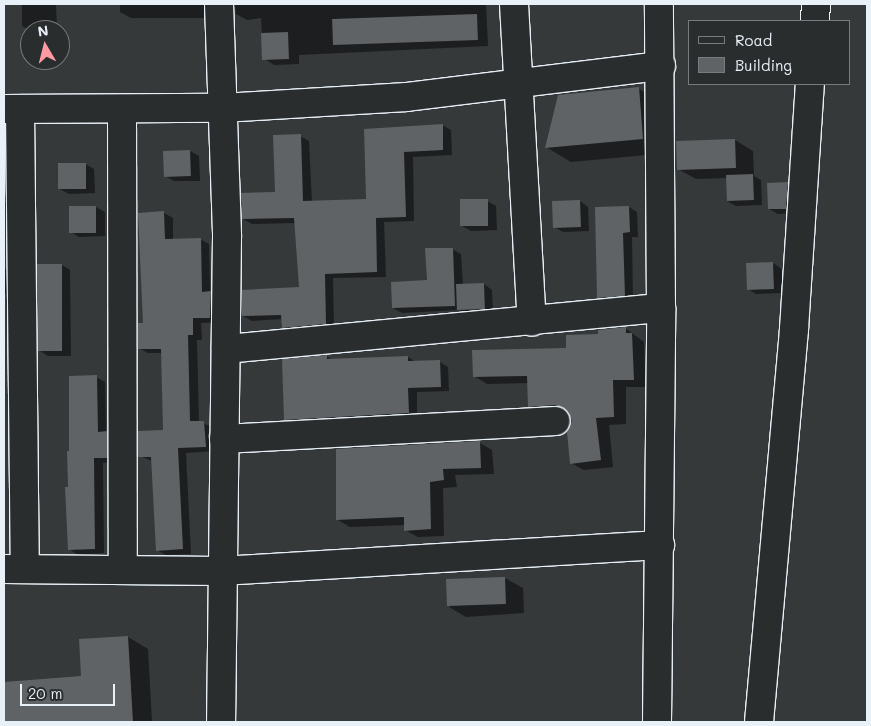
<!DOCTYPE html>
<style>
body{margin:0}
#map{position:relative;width:871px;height:726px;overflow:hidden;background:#35393a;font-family:Mali,sans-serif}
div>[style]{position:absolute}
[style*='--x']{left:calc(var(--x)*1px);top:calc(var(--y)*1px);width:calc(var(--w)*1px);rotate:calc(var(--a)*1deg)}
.shadow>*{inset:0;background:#0007;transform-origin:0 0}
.building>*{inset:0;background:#5f6365;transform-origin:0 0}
.roads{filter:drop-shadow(1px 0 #e8f1f8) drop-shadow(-1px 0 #e8f1f8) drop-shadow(0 1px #e8f1f8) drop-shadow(0 -1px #e8f1f8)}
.street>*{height:28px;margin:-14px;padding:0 14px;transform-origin:14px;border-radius:14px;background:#2a2d2e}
span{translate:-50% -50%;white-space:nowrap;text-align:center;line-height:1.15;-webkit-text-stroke:4.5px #2a2d2e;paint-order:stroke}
.frame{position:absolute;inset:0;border:5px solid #e8f1f8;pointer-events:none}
.legend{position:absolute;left:688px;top:20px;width:162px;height:65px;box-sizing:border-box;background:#2a2d2e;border:1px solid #767b7f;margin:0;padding:6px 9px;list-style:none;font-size:15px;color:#e8f1f8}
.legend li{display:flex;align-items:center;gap:10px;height:25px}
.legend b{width:25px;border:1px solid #767b7f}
.north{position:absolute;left:20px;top:20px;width:50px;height:50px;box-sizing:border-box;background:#2a2d2e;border:1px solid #767b7f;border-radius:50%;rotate:352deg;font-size:14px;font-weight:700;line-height:20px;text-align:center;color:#e8f1f8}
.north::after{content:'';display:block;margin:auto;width:18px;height:22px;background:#ff9aa2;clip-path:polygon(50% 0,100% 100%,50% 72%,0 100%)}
.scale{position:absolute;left:20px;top:684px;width:95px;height:22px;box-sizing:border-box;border:2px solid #e8f1f8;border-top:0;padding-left:6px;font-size:15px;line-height:18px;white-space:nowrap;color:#e8f1f8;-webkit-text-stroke:4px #2a2d2e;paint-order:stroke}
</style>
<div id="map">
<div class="shadow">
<div style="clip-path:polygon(22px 4px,56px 5px,57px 30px,30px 30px,22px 26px)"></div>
<div style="clip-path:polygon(120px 4px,216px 4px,214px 18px,131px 18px,120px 12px)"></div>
<div style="clip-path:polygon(235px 4px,486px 4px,488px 46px,299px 55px,299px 64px,274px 65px,263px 58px,261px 18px,247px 20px,236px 14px)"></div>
<div style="clip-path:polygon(639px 89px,664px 103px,668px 153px,571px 162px,546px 147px)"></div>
<div style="clip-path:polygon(442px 125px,451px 130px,452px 155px,413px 157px,414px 221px,384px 222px,386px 277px,333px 278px,334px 328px,292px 332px,283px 327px,283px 319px,252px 321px,243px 316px,300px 289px,296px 223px,252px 224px,243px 219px,277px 193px,300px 136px,309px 141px,312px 202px,367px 200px,366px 130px)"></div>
<div style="clip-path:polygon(735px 140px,753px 151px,754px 176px,761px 180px,762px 205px,736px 206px,727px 201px,727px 178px,696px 179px,678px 169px)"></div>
<div style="clip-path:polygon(190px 151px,199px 156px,200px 181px,174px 181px,165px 176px,164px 152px)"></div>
<div style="clip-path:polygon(85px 164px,94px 169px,95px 193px,69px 194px,60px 189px)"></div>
<div style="clip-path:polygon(788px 183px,796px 188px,795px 213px,778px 214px,769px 209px)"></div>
<div style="left:4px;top:194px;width:4px;height:26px;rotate:27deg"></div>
<div style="clip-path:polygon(487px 201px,496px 206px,497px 230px,471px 231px,462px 226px)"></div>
<div style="clip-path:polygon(580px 201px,588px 207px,589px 231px,563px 232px,554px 227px)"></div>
<div style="clip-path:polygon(96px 207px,105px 212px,105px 236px,79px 237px,71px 232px)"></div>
<div style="clip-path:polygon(629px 207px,637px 212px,638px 237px,632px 237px,633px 300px,607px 303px,599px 298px)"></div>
<div style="clip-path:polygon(164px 213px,173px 218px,173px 240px,200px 239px,209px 244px,210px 292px,219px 298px,219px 322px,201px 323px,202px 340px,197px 340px,199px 422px,213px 427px,214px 451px,186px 453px,191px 554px,166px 555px,157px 550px,152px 461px,140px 456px,164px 431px,162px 353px,148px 353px,139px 348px)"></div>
<div style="clip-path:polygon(452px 249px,461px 254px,463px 285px,484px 284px,492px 290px,493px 313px,467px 315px,459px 310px,402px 313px,393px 308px,428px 282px)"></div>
<div style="clip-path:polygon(773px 263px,782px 269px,782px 293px,756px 294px,748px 289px)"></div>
<div style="clip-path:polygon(62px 265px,70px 270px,71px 356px,48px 356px,40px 351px)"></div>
<div style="left:4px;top:268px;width:12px;height:87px;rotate:24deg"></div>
<div style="clip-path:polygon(625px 328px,644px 342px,646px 387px,626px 387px,626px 424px,609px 425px,613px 467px,584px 470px,571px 463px,573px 421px,570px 412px,542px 414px,529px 406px,528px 383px,487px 384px,474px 376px,568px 349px)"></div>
<div style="clip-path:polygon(326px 356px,333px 360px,408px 357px,416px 362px,440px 362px,448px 367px,449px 391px,417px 392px,417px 418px,294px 424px,285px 419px)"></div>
<div style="clip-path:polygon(96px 377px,105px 382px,106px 432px,116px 438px,116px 462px,103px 463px,104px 553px,78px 555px,69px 549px,71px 452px)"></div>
<div style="clip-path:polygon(480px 443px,492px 450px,494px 474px,455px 475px,457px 487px,443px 488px,444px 536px,418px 537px,405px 530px,405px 525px,350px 527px,338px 520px)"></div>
<div style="clip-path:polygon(505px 578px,523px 588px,524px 613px,466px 617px,449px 607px)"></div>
<div style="clip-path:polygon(128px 637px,148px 649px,152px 722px,4px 722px,4px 683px,82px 677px)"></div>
</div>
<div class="building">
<div style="left:477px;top:14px;width:26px;height:145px;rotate:88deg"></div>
<div style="left:288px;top:32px;width:27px;height:27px;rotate:88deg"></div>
<div style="clip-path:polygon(639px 87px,643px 139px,545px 148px,558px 95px)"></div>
<div style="clip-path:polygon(443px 124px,443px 150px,404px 152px,406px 217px,376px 218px,377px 272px,325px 274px,326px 324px,282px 328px,281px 315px,242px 316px,242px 290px,299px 287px,294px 218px,242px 219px,241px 193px,275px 192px,273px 135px,301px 134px,303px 201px,366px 199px,364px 129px)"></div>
<div style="left:735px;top:139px;width:29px;height:59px;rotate:88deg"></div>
<div style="left:190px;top:150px;width:26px;height:27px;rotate:88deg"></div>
<div style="left:86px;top:163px;width:26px;height:28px;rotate:90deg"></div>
<div style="left:753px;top:174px;width:26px;height:27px;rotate:88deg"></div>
<div style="clip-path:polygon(788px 182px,786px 209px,768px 209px,767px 183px)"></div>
<div style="left:488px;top:199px;width:27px;height:28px;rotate:90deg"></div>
<div style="left:580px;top:200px;width:27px;height:28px;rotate:88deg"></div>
<div style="left:69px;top:206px;width:27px;height:27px"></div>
<div style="clip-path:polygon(629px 206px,630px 232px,623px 233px,625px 296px,597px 298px,595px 207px)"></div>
<div style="clip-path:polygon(164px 211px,165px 239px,201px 238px,202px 292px,211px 291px,210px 318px,193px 318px,193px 335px,188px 335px,190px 421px,204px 421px,206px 447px,178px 448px,183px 549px,156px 551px,151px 457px,138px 457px,138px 431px,163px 430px,161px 349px,138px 349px,138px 323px,143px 323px,138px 213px)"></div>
<div style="clip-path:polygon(425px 248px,453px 248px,455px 306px,392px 308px,391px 282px,427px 280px)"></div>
<div style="left:773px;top:262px;width:27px;height:27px;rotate:88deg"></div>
<div style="left:62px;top:264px;width:87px;height:25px;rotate:90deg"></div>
<div style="left:484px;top:283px;width:26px;height:28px;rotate:88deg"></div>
<div style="clip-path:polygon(626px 327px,626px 333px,632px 333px,634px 380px,613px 380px,614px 417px,596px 418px,601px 460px,570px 464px,567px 432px,572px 421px,569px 413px,556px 405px,528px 407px,527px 376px,473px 377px,472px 350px,566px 348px,566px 335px,598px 334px,598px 330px)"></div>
<div style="clip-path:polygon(327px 355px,327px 359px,408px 356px,408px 361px,440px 360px,441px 387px,408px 388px,409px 413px,284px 420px,282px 359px)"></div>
<div style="clip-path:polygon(97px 375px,98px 432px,107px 431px,107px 458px,94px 458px,95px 549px,68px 550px,65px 487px,68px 487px,67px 451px,69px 451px,69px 376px)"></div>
<div style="clip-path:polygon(480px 441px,481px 468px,443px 469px,444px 480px,430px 482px,431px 529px,404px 531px,404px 517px,336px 520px,336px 449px)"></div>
<div style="left:505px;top:577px;width:27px;height:59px;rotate:88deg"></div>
<div style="clip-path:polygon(128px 636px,133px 722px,4px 722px,4px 682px,81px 676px,79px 639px)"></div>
</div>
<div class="roads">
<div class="street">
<div style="--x:219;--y:4;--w:233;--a:88"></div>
<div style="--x:227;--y:237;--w:485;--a:90.7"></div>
<div style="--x:514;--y:4;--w:318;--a:86.8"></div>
<div style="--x:815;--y:21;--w:17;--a:-87"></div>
<div style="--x:4;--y:109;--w:218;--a:-0.3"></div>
<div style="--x:222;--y:108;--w:185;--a:-3.4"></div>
<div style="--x:407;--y:97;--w:256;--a:-7"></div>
<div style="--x:20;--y:109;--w:460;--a:89.4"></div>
<div style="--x:122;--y:109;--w:461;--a:89.9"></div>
<div style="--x:226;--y:349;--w:437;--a:-5.4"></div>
<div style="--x:224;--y:439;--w:332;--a:-3.1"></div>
<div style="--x:4;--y:569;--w:217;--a:0.5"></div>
<div style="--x:221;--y:571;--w:440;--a:-3.4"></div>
<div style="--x:657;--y:722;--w:414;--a:-89.4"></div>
<div style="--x:661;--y:308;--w:304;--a:-90.4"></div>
<div style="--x:759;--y:722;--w:395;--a:-84.9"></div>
<div style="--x:794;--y:329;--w:246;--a:-86.3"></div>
</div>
</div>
<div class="frame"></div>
<ul class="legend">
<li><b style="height:6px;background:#2a2d2e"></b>Road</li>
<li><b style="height:14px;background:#5f6365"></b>Building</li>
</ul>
<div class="north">N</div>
<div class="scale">20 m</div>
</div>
